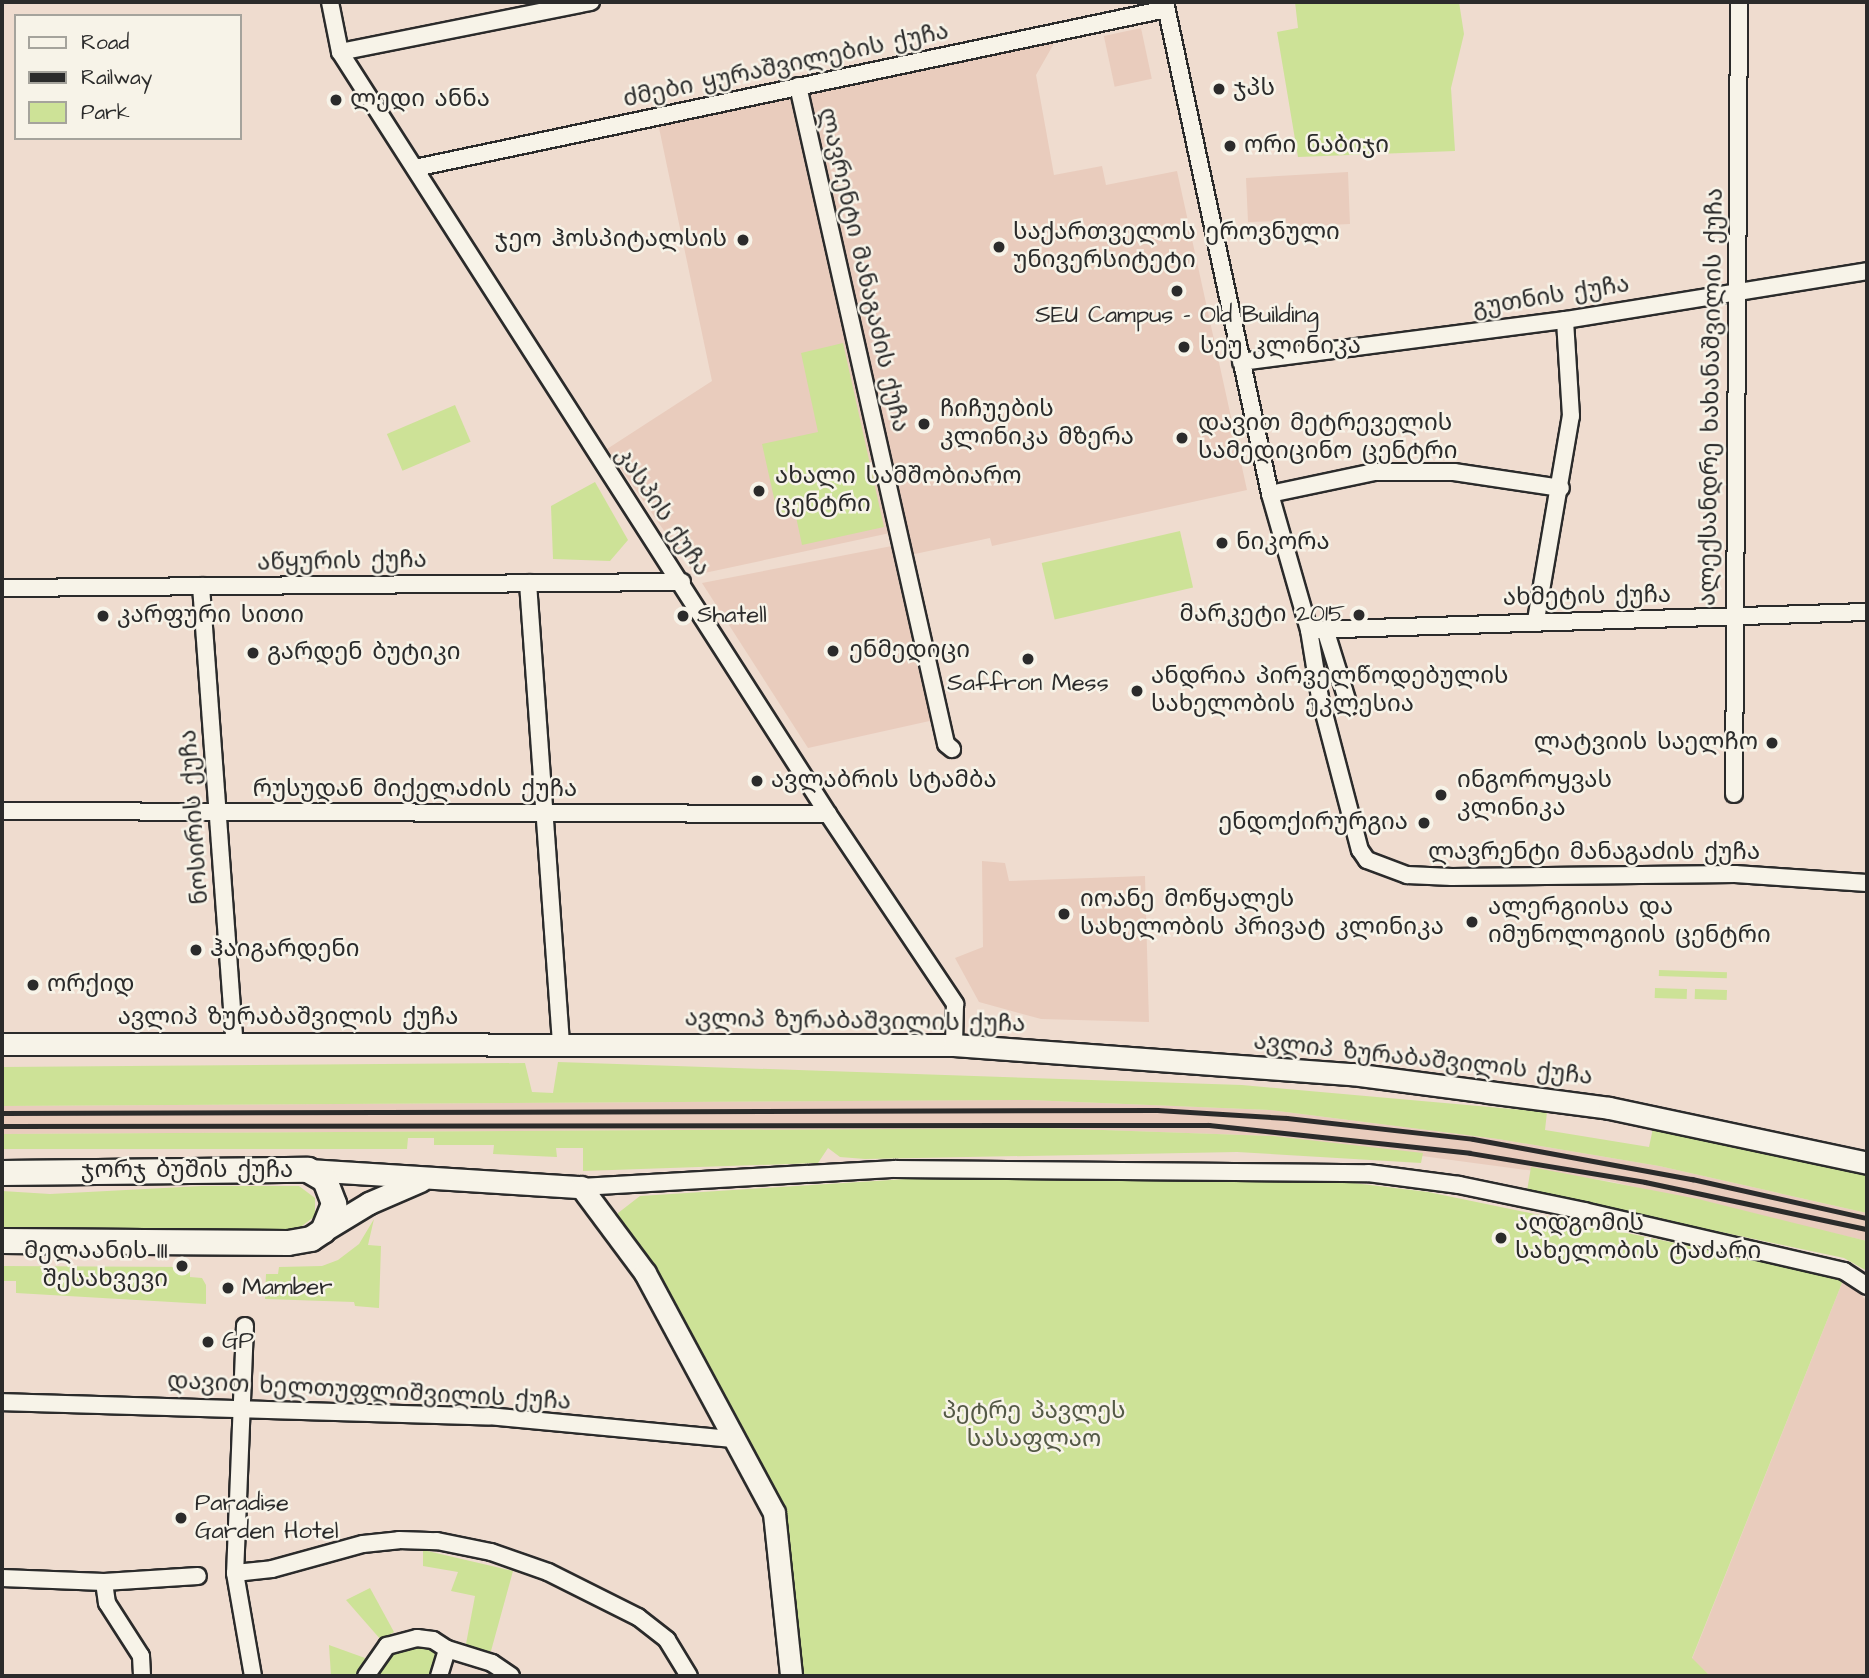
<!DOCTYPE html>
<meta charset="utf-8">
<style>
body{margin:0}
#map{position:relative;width:1869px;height:1678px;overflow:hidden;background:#efdccf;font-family:"Architects Daughter","Noto Sans Georgian",sans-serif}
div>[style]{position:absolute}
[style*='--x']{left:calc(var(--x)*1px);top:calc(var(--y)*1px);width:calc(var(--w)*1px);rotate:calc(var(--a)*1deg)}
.built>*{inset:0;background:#e9ccbd;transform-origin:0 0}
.green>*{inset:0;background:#cde297;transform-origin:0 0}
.roads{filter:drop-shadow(2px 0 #2b2b2b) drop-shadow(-2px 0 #2b2b2b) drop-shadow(0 2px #2b2b2b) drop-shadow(0 -2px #2b2b2b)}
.street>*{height:16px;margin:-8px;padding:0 8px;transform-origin:8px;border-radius:8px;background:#f7f3e8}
.secondary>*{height:21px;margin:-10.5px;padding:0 10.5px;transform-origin:10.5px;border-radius:10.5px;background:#f7f3e8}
.primary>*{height:24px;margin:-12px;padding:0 12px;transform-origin:12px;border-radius:12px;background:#f7f3e8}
.rail>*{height:5px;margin:-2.5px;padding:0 2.5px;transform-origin:2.5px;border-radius:2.5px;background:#2b2b2b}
.dots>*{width:19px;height:19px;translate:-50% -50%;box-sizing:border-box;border:4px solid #f7f3e8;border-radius:50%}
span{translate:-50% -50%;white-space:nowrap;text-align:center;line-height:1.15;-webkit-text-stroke:5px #f7f3e8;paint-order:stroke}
.street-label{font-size:24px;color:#2b2b2b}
.poi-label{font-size:24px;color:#2b2b2b}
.left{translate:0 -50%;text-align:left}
.right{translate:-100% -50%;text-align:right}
.park-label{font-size:24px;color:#545946}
.frame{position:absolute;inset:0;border:4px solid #2b2b2b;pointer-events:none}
.legend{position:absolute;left:14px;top:14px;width:228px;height:126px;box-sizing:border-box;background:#f7f3e8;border:2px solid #a5a39c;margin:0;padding:9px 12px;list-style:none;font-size:21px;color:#2b2b2b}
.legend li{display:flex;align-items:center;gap:14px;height:35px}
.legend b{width:35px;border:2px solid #a5a39c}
</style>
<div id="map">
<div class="built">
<div style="left:1141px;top:28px;width:52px;height:38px;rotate:78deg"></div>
<div style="clip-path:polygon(1056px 40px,1036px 75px,1054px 175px,1102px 166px,1106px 185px,1177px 171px,1247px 490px,992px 546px,990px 538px,910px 555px,868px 359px,856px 360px,890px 533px,695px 575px,607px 449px,712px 381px,658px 123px)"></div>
<div style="clip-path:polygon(1348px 172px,1350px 224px,1283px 227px,1282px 221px,1248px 222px,1246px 178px)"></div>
<div style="clip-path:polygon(897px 545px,934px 720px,808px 748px,702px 583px)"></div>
<div style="clip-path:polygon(982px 861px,1005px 863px,1009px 881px,1145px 876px,1149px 1022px,1041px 1019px,979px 1002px,955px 958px,983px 947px)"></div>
<div style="clip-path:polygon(1029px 1100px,1270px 1110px,1498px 1139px,1659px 1166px,1867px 1213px,1867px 1241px,1609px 1181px,1273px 1136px,1047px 1128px,2px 1134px,2px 1106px)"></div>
<div style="clip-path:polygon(1844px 1278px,1867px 1301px,1867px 1671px,1862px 1676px,1710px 1676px,1692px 1659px)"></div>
</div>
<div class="green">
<div style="clip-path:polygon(1295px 2px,1459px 2px,1464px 34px,1451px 88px,1455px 151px,1298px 157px,1277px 32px,1298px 28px)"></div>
<div style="clip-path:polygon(843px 343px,884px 527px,802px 545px,795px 512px,778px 516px,762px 444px,818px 432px,801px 353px)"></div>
<div style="left:455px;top:405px;width:40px;height:74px;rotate:67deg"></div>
<div style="clip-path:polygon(595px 482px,628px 540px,610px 561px,553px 559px,551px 506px)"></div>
<div style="left:1180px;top:531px;width:58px;height:142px;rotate:77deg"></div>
<div style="left:1659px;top:970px;width:68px;height:6px;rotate:2deg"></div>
<div style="left:1655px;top:988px;width:32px;height:10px;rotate:2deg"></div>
<div style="left:1695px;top:989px;width:32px;height:10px;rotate:2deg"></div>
<div style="clip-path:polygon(558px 1062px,1242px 1085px,1547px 1112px,1545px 1130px,1649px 1147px,1653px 1128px,1867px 1172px,1867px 1213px,1659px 1166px,1498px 1139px,1270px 1110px,1029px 1100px,2px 1106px,2px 1067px,525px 1063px,532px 1092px,553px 1093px)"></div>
<div style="clip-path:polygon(1047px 1128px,1273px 1136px,1423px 1153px,1421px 1163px,1237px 1152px,865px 1159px,840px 1157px,828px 1148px,818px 1163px,583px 1171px,583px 1148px,556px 1148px,557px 1157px,493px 1154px,494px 1145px,434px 1145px,434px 1138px,408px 1138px,407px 1149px,2px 1149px,2px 1134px)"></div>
<div style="clip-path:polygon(1531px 1167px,1698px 1199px,1867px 1241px,1867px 1271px,1844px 1258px,1527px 1191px)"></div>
<div style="clip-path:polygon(984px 1174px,1303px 1177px,1428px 1192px,1844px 1278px,1692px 1658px,1710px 1676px,799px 1676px,785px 1524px,616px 1225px,618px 1213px,640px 1196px)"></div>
<div style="clip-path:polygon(202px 1186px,299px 1186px,315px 1198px,315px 1216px,298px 1229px,2px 1232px,2px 1191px,50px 1194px)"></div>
<div style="clip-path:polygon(374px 1219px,368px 1245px,381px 1246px,379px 1308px,355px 1306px,354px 1302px,265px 1299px,266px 1274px,278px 1274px,279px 1267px,322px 1266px,338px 1260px,359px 1244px)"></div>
<div style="clip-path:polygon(2px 1266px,190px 1267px,190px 1277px,202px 1278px,206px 1285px,206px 1304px,16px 1293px,16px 1281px,2px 1281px)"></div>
<div style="clip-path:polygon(423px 1550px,513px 1571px,491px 1651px,477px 1651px,466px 1644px,475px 1596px,451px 1591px,458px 1572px,423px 1566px)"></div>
<div style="clip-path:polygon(370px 1588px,394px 1632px,381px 1640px,346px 1600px)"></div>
<div style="clip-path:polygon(329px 1645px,365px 1658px,358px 1676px,331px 1676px)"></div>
<div style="clip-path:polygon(427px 1646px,435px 1651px,433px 1676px,373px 1676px,382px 1656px)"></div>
</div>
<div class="roads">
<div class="street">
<div style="--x:330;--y:2;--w:51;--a:78.7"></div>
<div style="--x:340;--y:52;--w:905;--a:57.36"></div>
<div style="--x:828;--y:814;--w:229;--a:56.2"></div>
<div style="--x:955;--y:1004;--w:41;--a:91.4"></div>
<div style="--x:1165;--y:2;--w:503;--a:77.95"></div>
<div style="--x:1270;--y:494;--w:141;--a:74"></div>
<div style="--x:1309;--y:630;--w:69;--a:80.8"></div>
<div style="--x:1320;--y:698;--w:157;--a:75.3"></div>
<div style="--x:1360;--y:850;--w:12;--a:55"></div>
<div style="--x:1367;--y:860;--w:43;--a:20.6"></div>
<div style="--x:1407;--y:875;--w:45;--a:2.5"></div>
<div style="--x:1452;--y:877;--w:283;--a:-0.6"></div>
<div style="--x:1735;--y:874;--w:132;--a:3.9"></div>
<div style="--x:340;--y:52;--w:256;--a:-11.3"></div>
<div style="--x:798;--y:86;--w:674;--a:77.32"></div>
<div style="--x:946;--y:744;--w:8;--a:40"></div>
<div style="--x:415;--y:168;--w:768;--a:-11.95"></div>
<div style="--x:1241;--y:362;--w:327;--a:-7.4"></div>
<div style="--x:1565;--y:320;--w:306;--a:-9.2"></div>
<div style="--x:1270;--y:494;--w:106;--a:-11.9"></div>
<div style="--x:1374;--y:472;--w:80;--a:0"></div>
<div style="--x:1454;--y:472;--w:108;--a:8.5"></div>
<div style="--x:528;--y:583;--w:463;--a:85.9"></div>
<div style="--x:201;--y:586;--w:459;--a:85.8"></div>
<div style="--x:2;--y:588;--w:680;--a:-0.51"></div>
<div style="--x:1536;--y:620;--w:207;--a:-80.3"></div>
<div style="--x:1571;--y:416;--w:96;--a:-93.6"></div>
<div style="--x:1325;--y:629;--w:81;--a:72.7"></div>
<div style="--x:1309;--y:630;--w:558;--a:-1.85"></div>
<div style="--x:1734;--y:794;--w:792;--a:-89.64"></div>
<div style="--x:2;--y:811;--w:826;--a:0.21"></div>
<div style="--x:581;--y:1187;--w:315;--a:-3.3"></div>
<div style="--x:895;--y:1169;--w:473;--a:0.5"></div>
<div style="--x:1368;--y:1173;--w:92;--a:7.5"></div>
<div style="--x:1459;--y:1185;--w:128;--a:11.7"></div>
<div style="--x:1584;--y:1211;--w:267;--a:13"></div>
<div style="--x:1844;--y:1271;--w:27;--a:33"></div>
<div style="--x:245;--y:1326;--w:247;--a:92.3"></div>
<div style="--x:235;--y:1573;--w:105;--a:80.1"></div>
<div style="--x:2;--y:1402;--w:486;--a:1.7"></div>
<div style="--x:488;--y:1416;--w:246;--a:5.4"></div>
<div style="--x:235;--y:1573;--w:37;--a:-6"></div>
<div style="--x:272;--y:1569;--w:94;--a:-15.4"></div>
<div style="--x:363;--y:1544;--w:36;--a:-6"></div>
<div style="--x:399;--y:1540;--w:38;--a:2"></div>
<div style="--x:437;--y:1541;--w:55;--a:11.5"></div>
<div style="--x:491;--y:1552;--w:60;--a:19.3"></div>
<div style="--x:548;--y:1572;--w:101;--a:26.6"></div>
<div style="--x:638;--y:1617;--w:37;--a:38"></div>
<div style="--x:667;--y:1640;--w:42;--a:58.6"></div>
<div style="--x:2;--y:1578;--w:102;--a:2.2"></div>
<div style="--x:104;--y:1582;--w:94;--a:-3.7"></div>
<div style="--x:104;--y:1582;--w:21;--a:82"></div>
<div style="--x:107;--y:1603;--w:63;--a:57.3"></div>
<div style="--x:141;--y:1656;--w:20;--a:87"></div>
<div style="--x:366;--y:1676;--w:37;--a:-55"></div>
<div style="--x:387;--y:1646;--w:31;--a:-15"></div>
<div style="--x:417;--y:1638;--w:16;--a:7"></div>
<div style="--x:433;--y:1640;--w:17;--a:33"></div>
<div style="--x:447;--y:1649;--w:47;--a:17.3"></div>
<div style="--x:492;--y:1663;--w:23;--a:34"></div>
<div style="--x:439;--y:1676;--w:28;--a:-73"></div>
</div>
<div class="secondary">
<div style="--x:2;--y:1044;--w:952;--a:0.06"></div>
<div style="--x:954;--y:1045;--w:399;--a:4.2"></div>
<div style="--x:1352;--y:1074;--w:137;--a:7.5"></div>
<div style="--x:1488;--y:1092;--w:122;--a:7.5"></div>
<div style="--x:1609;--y:1108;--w:264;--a:12"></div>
<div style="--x:308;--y:1170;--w:274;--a:3.6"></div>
<div style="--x:581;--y:1187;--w:107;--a:53.3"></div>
<div style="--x:645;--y:1273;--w:272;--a:61.7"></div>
<div style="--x:774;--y:1513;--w:164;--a:84"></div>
<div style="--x:323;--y:1231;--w:54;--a:-31.3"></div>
<div style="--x:369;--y:1203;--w:56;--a:-23.3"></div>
</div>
<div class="primary">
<div style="--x:2;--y:1173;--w:306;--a:-0.6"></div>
<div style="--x:308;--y:1170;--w:20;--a:30"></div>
<div style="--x:325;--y:1180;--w:26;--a:69"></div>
<div style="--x:334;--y:1204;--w:29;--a:112"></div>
<div style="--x:323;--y:1231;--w:14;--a:146"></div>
<div style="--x:311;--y:1239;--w:23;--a:170"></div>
<div style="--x:288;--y:1243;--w:286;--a:-179.6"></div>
</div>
</div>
<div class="rail">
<div style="--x:2;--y:1113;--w:1155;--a:-0.15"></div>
<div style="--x:1157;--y:1110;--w:130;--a:3.5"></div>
<div style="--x:1287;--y:1118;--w:187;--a:6.4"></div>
<div style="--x:1473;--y:1139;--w:223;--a:10.4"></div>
<div style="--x:1692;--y:1179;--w:179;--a:12.6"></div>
<div style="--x:2;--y:1126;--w:1207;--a:-0.05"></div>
<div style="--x:1209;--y:1125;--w:262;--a:6.1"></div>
<div style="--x:1470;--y:1153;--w:177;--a:9.4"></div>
<div style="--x:1645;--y:1182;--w:227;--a:12"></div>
</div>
<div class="dots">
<div style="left:1219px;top:89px;background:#2b2b2b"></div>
<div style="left:336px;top:100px;background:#2b2b2b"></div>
<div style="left:1230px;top:146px;background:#2b2b2b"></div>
<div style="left:743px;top:240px;background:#2b2b2b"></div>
<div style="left:999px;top:247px;background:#2b2b2b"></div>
<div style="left:1177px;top:291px;background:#2b2b2b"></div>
<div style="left:1184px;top:347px;background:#2b2b2b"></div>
<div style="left:924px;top:424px;background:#2b2b2b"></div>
<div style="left:1182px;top:438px;background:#2b2b2b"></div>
<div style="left:759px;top:491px;background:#2b2b2b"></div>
<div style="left:1222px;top:543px;background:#2b2b2b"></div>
<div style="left:1359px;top:615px;background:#2b2b2b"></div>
<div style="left:103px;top:616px;background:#2b2b2b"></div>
<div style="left:683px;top:616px;background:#2b2b2b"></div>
<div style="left:833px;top:651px;background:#2b2b2b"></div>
<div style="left:253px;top:653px;background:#2b2b2b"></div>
<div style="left:1028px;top:659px;background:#2b2b2b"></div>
<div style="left:1137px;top:691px;background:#2b2b2b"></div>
<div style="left:1772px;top:743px;background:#2b2b2b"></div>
<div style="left:757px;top:781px;background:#2b2b2b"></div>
<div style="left:1441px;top:795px;background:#2b2b2b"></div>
<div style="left:1424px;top:823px;background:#2b2b2b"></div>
<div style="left:1064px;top:914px;background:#2b2b2b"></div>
<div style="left:1472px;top:922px;background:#2b2b2b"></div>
<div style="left:196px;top:950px;background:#2b2b2b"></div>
<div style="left:33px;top:985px;background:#2b2b2b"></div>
<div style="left:1501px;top:1238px;background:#2b2b2b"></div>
<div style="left:182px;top:1266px;background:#2b2b2b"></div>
<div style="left:228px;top:1288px;background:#2b2b2b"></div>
<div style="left:208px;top:1342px;background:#2b2b2b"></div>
<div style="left:181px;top:1518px;background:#2b2b2b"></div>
</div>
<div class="street-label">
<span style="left:786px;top:66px;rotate:-12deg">ძმები ყურაშვილების ქუჩა</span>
<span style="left:863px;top:270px;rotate:77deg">ლავრენტი მანაგაძის ქუჩა</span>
<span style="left:1551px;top:297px;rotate:-9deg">გუთნის ქუჩა</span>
<span style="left:1712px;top:397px;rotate:-89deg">ალექსანდრე ხახანაშვილის ქუჩა</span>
<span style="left:662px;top:512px;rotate:56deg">კასპის ქუჩა</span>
<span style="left:342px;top:562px;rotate:-1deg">აწყურის ქუჩა</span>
<span style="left:1587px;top:597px;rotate:-1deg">ახმეტის ქუჩა</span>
<span style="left:415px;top:790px">რუსუდან მიქელაძის ქუჩა</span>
<span style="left:195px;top:817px;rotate:-94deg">ნოსირის ქუჩა</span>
<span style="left:1594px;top:853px">ლავრენტი მანაგაძის ქუჩა</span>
<span style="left:288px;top:1018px">ავლიპ ზურაბაშვილის ქუჩა</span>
<span style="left:855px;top:1022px;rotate:1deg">ავლიპ ზურაბაშვილის ქუჩა</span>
<span style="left:1423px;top:1060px;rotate:6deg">ავლიპ ზურაბაშვილის ქუჩა</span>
<span style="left:187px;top:1171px">ჯორჯ ბუშის ქუჩა</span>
<span style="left:369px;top:1392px;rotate:3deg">დავით ხელთუფლიშვილის ქუჩა</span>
</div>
<div class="poi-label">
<span class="left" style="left:1233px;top:89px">ჯპს</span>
<span class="left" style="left:350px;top:100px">ლედი ანნა</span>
<span class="left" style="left:1244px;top:146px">ორი ნაბიჯი</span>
<span class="left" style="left:1013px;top:247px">საქართველოს ეროვნული<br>უნივერსიტეტი</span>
<span class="right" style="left:727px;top:240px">ჯეო ჰოსპიტალსის</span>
<span style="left:1177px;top:316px">SEU Campus - Old Building</span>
<span class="left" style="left:1200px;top:347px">სეუ კლინიკა</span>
<span class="left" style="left:940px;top:424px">ჩიჩუების<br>კლინიკა მზერა</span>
<span class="left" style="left:1198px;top:438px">დავით მეტრეველის<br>სამედიცინო ცენტრი</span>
<span class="left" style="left:775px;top:491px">ახალი სამშობიარო<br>ცენტრი</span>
<span class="left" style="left:1236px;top:543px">ნიკორა</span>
<span class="right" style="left:1345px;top:615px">მარკეტი 2015</span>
<span class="left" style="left:117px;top:616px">კარფური სითი</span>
<span class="left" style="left:697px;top:616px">Shatell</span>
<span class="left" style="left:849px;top:651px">ენმედიცი</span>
<span class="left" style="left:267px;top:653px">გარდენ ბუტიკი</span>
<span class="left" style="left:1151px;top:691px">ანდრია პირველწოდებულის<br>სახელობის ეკლესია</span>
<span style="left:1028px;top:684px">Saffron Mess</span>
<span class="right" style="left:1758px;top:743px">ლატვიის საელჩო</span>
<span class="left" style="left:771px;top:781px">ავლაბრის სტამბა</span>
<span class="left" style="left:1457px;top:795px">ინგოროყვას<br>კლინიკა</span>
<span class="right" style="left:1408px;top:823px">ენდოქირურგია</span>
<span class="left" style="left:1080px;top:914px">იოანე მოწყალეს<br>სახელობის პრივატ კლინიკა</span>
<span class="left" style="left:1488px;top:922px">ალერგიისა და<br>იმუნოლოგიის ცენტრი</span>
<span class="left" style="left:210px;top:950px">ჰაიგარდენი</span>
<span class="left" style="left:47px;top:985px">ორქიდ</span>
<span class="left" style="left:1515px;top:1238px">აღდგომის<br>სახელობის ტაძარი</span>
<span class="right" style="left:168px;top:1266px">მელაანის III<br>შესახვევი</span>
<span class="left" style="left:242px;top:1288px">Mamber</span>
<span class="left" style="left:222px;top:1342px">GP</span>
<span class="left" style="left:195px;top:1518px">Paradise<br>Garden Hotel</span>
</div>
<div class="park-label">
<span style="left:1034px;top:1426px">პეტრე პავლეს<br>სასაფლაო</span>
</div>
<div class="frame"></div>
<ul class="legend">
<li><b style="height:9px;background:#f7f3e8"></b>Road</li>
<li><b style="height:9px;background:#2b2b2b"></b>Railway</li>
<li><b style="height:19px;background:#cde297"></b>Park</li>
</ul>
</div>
